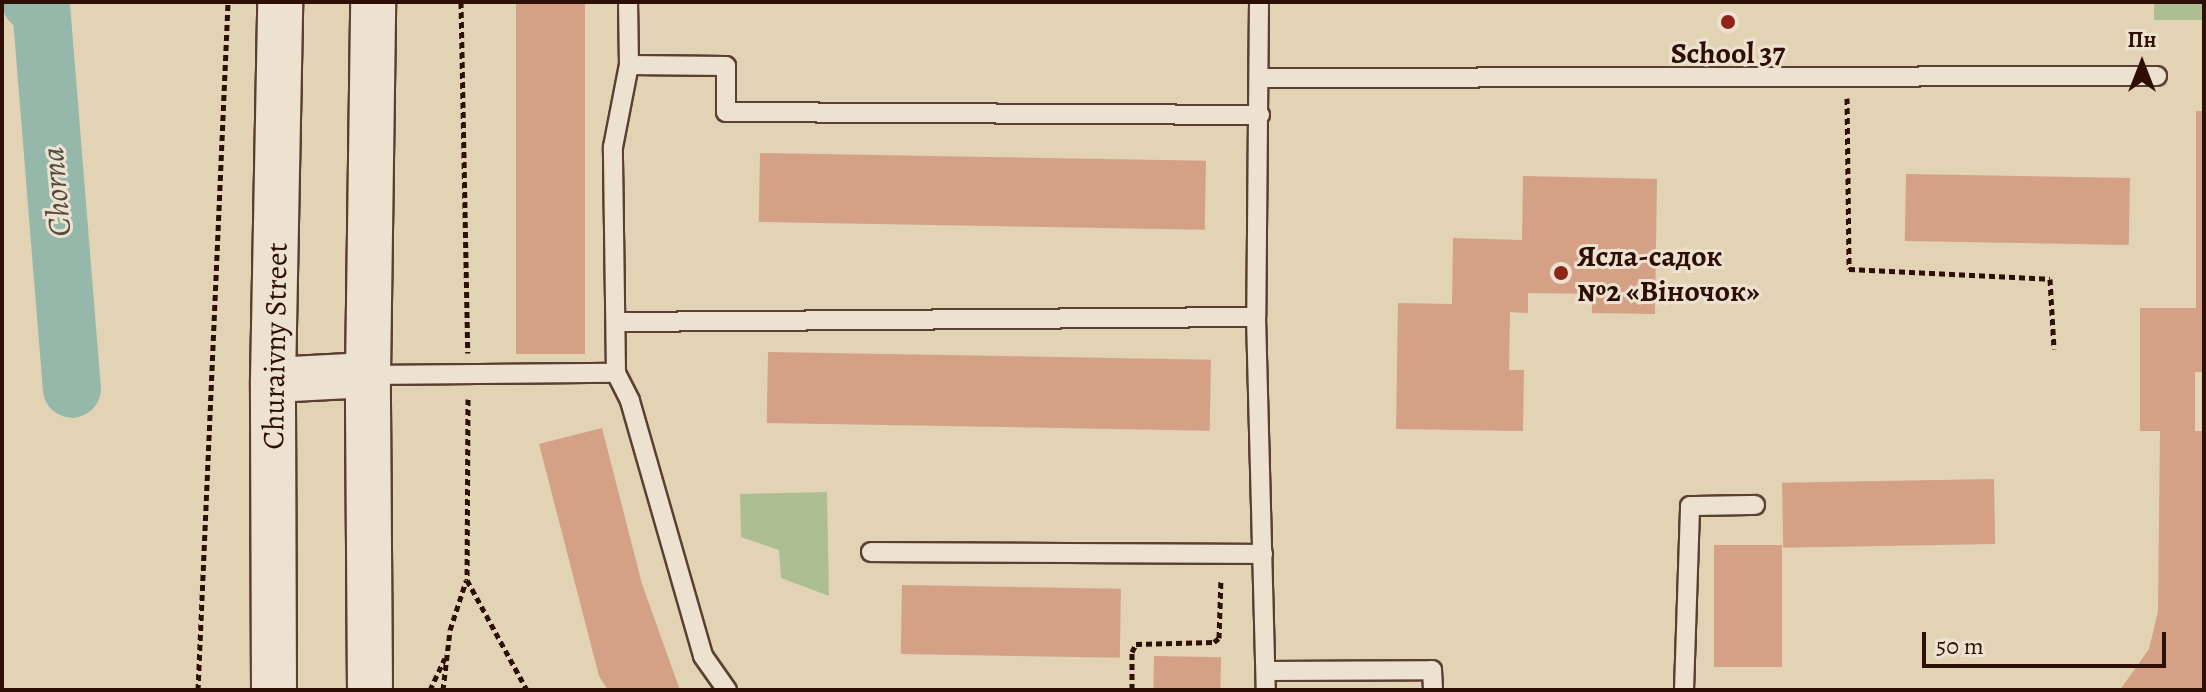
<!DOCTYPE html>
<meta charset="utf-8">
<style>
body{margin:0}
#map{position:relative;width:2206px;height:692px;overflow:hidden;background:#e2d3b5;font-family:Alegreya,serif}
div>[style]{position:absolute}
[style*='--x']{left:calc(var(--x)*1px);top:calc(var(--y)*1px);width:calc(var(--w)*1px);rotate:calc(var(--a)*1deg)}
.green>*{inset:0;background:#adbe92;transform-origin:0 0}
.river>*{height:58px;margin:-29px;padding:0 29px;transform-origin:29px;border-radius:29px;background:#95b8ab}
.building>*{inset:0;background:#d4a186;transform-origin:0 0}
.path>*{height:5px;margin-top:-2.5px;transform-origin:0;background:repeating-linear-gradient(90deg,#2e0f05 0 6px,transparent 0 10px)}
.roads{filter:drop-shadow(2px 0 #5b4031) drop-shadow(-2px 0 #5b4031) drop-shadow(0 2px #5b4031) drop-shadow(0 -2px #5b4031)}
.lane>*{height:18px;margin:-9px;padding:0 9px;transform-origin:9px;border-radius:9px;background:#ece2cf}
.secondary>*{height:44px;margin:-22px;padding:0 22px;transform-origin:22px;border-radius:22px;background:#ece2cf}
.dots>*{width:22px;height:22px;translate:-50% -50%;box-sizing:border-box;border:4px solid #ece2cf;border-radius:50%}
span{translate:-50% -50%;white-space:nowrap;text-align:center;line-height:1.15;-webkit-text-stroke:6px #ece2cf;paint-order:stroke}
.poi-label{font-size:30px;color:#2e0f05;font-weight:700}
.left{translate:0 -50%;text-align:left}
.street-label{font-size:30px;color:#2e0f05}
.water-label{font-size:32px;color:#524a3f;font-style:italic}
.frame{position:absolute;inset:0;border:4px solid #2e0f05;pointer-events:none}
.north{position:absolute;left:2102px;top:24px;width:80px;height:80px;-webkit-text-stroke:6px #ece2cf;paint-order:stroke;rotate:0deg;font-size:22px;font-weight:700;line-height:32px;text-align:center;color:#2e0f05}
.north::after{content:'';display:block;margin:auto;width:28px;height:36px;background:#2e0f05;clip-path:polygon(50% 0,100% 100%,50% 72%,0 100%)}
.scale{position:absolute;left:1922px;top:632px;width:244px;height:36px;box-sizing:border-box;border:4px solid #2e0f05;border-top:0;padding-left:10px;font-size:24px;line-height:28px;white-space:nowrap;color:#2e0f05;-webkit-text-stroke:6px #ece2cf;paint-order:stroke}
</style>
<div id="map">
<div class="green">
<div style="left:2154px;top:2px;width:50px;height:18px"></div>
<div style="clip-path:polygon(827px 492px,829px 596px,781px 578px,779px 550px,741px 537px,740px 494px)"></div>
</div>
<div class="river">
<div style="--x:31;--y:2;--w:10;--a:17"></div>
<div style="--x:41;--y:5;--w:385;--a:85.4"></div>
</div>
<div class="building">
<div style="left:516px;top:2px;width:69px;height:352px"></div>
<div style="clip-path:polygon(2196px 111px,2204px 111px,2204px 372px,2195px 372px,2195px 431px,2204px 431px,2204px 690px,2120px 690px,2149px 649px,2158px 611px,2160px 431px,2140px 431px,2140px 308px,2196px 308px)"></div>
<div style="left:760px;top:153px;width:446px;height:69px;rotate:1deg"></div>
<div style="left:1906px;top:174px;width:224px;height:67px;rotate:1deg"></div>
<div style="clip-path:polygon(1523px 176px,1657px 179px,1655px 314px,1592px 313px,1592px 294px,1528px 293px,1528px 313px,1510px 312px,1509px 370px,1524px 370px,1523px 431px,1396px 429px,1398px 303px,1452px 304px,1453px 238px,1522px 240px)"></div>
<div style="left:768px;top:352px;width:443px;height:71px;rotate:1deg"></div>
<div style="clip-path:polygon(602px 428px,642px 584px,680px 690px,608px 690px,599px 676px,539px 444px)"></div>
<div style="left:1994px;top:479px;width:65px;height:212px;rotate:89deg"></div>
<div style="left:1714px;top:545px;width:68px;height:122px"></div>
<div style="left:902px;top:585px;width:219px;height:69px;rotate:1deg"></div>
<div style="left:1154px;top:656px;width:67px;height:34px;rotate:1deg"></div>
</div>
<div class="path">
<div style="--x:461;--y:2;--w:351;--a:88.9"></div>
<div style="--x:1847;--y:98;--w:171;--a:89.3"></div>
<div style="--x:1849;--y:269;--w:201;--a:2.8"></div>
<div style="--x:2050;--y:279;--w:70;--a:86.7"></div>
<div style="--x:468;--y:399;--w:181;--a:90.3"></div>
<div style="--x:467;--y:580;--w:125;--a:61.4"></div>
<div style="--x:198;--y:690;--w:689;--a:-87.5"></div>
<div style="--x:430;--y:690;--w:35;--a:-65"></div>
<div style="--x:443;--y:690;--w:60;--a:-83.3"></div>
<div style="--x:450;--y:630;--w:52;--a:-71.9"></div>
<div style="--x:1132;--y:690;--w:38;--a:-90"></div>
<div style="--x:1132;--y:652;--w:9;--a:-63"></div>
<div style="--x:1136;--y:644;--w:78;--a:-1.5"></div>
<div style="--x:1214;--y:642;--w:6;--a:-39"></div>
<div style="--x:1219;--y:638;--w:59;--a:-88.1"></div>
</div>
<div class="roads">
<div class="lane">
<div style="--x:1259;--y:2;--w:315;--a:90.5"></div>
<div style="--x:1256;--y:317;--w:373;--a:88.5"></div>
<div style="--x:629;--y:65;--w:97;--a:0.6"></div>
<div style="--x:726;--y:66;--w:46;--a:90"></div>
<div style="--x:726;--y:112;--w:534;--a:0.32"></div>
<div style="--x:1259;--y:78;--w:898;--a:-0.13"></div>
<div style="--x:616;--y:322;--w:640;--a:-0.45"></div>
<div style="--x:616;--y:373;--w:31;--a:63"></div>
<div style="--x:630;--y:401;--w:265;--a:74"></div>
<div style="--x:703;--y:656;--w:42;--a:54.8"></div>
<div style="--x:368;--y:375;--w:248;--a:-0.5"></div>
<div style="--x:616;--y:373;--w:226;--a:-90.8"></div>
<div style="--x:613;--y:147;--w:84;--a:-79"></div>
<div style="--x:629;--y:65;--w:63;--a:-90.9"></div>
<div style="--x:871;--y:552;--w:392;--a:0.3"></div>
<div style="--x:1266;--y:671;--w:166;--a:-0.3"></div>
<div style="--x:1432;--y:670;--w:20;--a:87"></div>
<div style="--x:1684;--y:690;--w:184;--a:-88.1"></div>
<div style="--x:1690;--y:506;--w:65;--a:-0.9"></div>
</div>
<div class="secondary">
<div style="--x:273;--y:380;--w:95;--a:-3"></div>
<div style="--x:274;--y:690;--w:310;--a:-90.2"></div>
<div style="--x:273;--y:380;--w:378;--a:-88.9"></div>
<div style="--x:370;--y:690;--w:315;--a:-90.4"></div>
<div style="--x:368;--y:375;--w:373;--a:-89.2"></div>
</div>
</div>
<div class="dots">
<div style="left:1728px;top:22px;background:#8f2418"></div>
<div style="left:1561px;top:273px;background:#8f2418"></div>
</div>
<div class="poi-label">
<span style="left:1728px;top:53px">School 37</span>
<span class="left" style="left:1577px;top:273px">Ясла-садок<br>№2 «Віночок»</span>
</div>
<div class="street-label">
<span style="left:275px;top:346px;rotate:-89deg">Churaivny Street</span>
</div>
<div class="water-label">
<span style="left:56px;top:192px;rotate:-95deg">Chorna</span>
</div>
<div class="frame"></div>
<div class="north">Пн</div>
<div class="scale">50 m</div>
</div>
